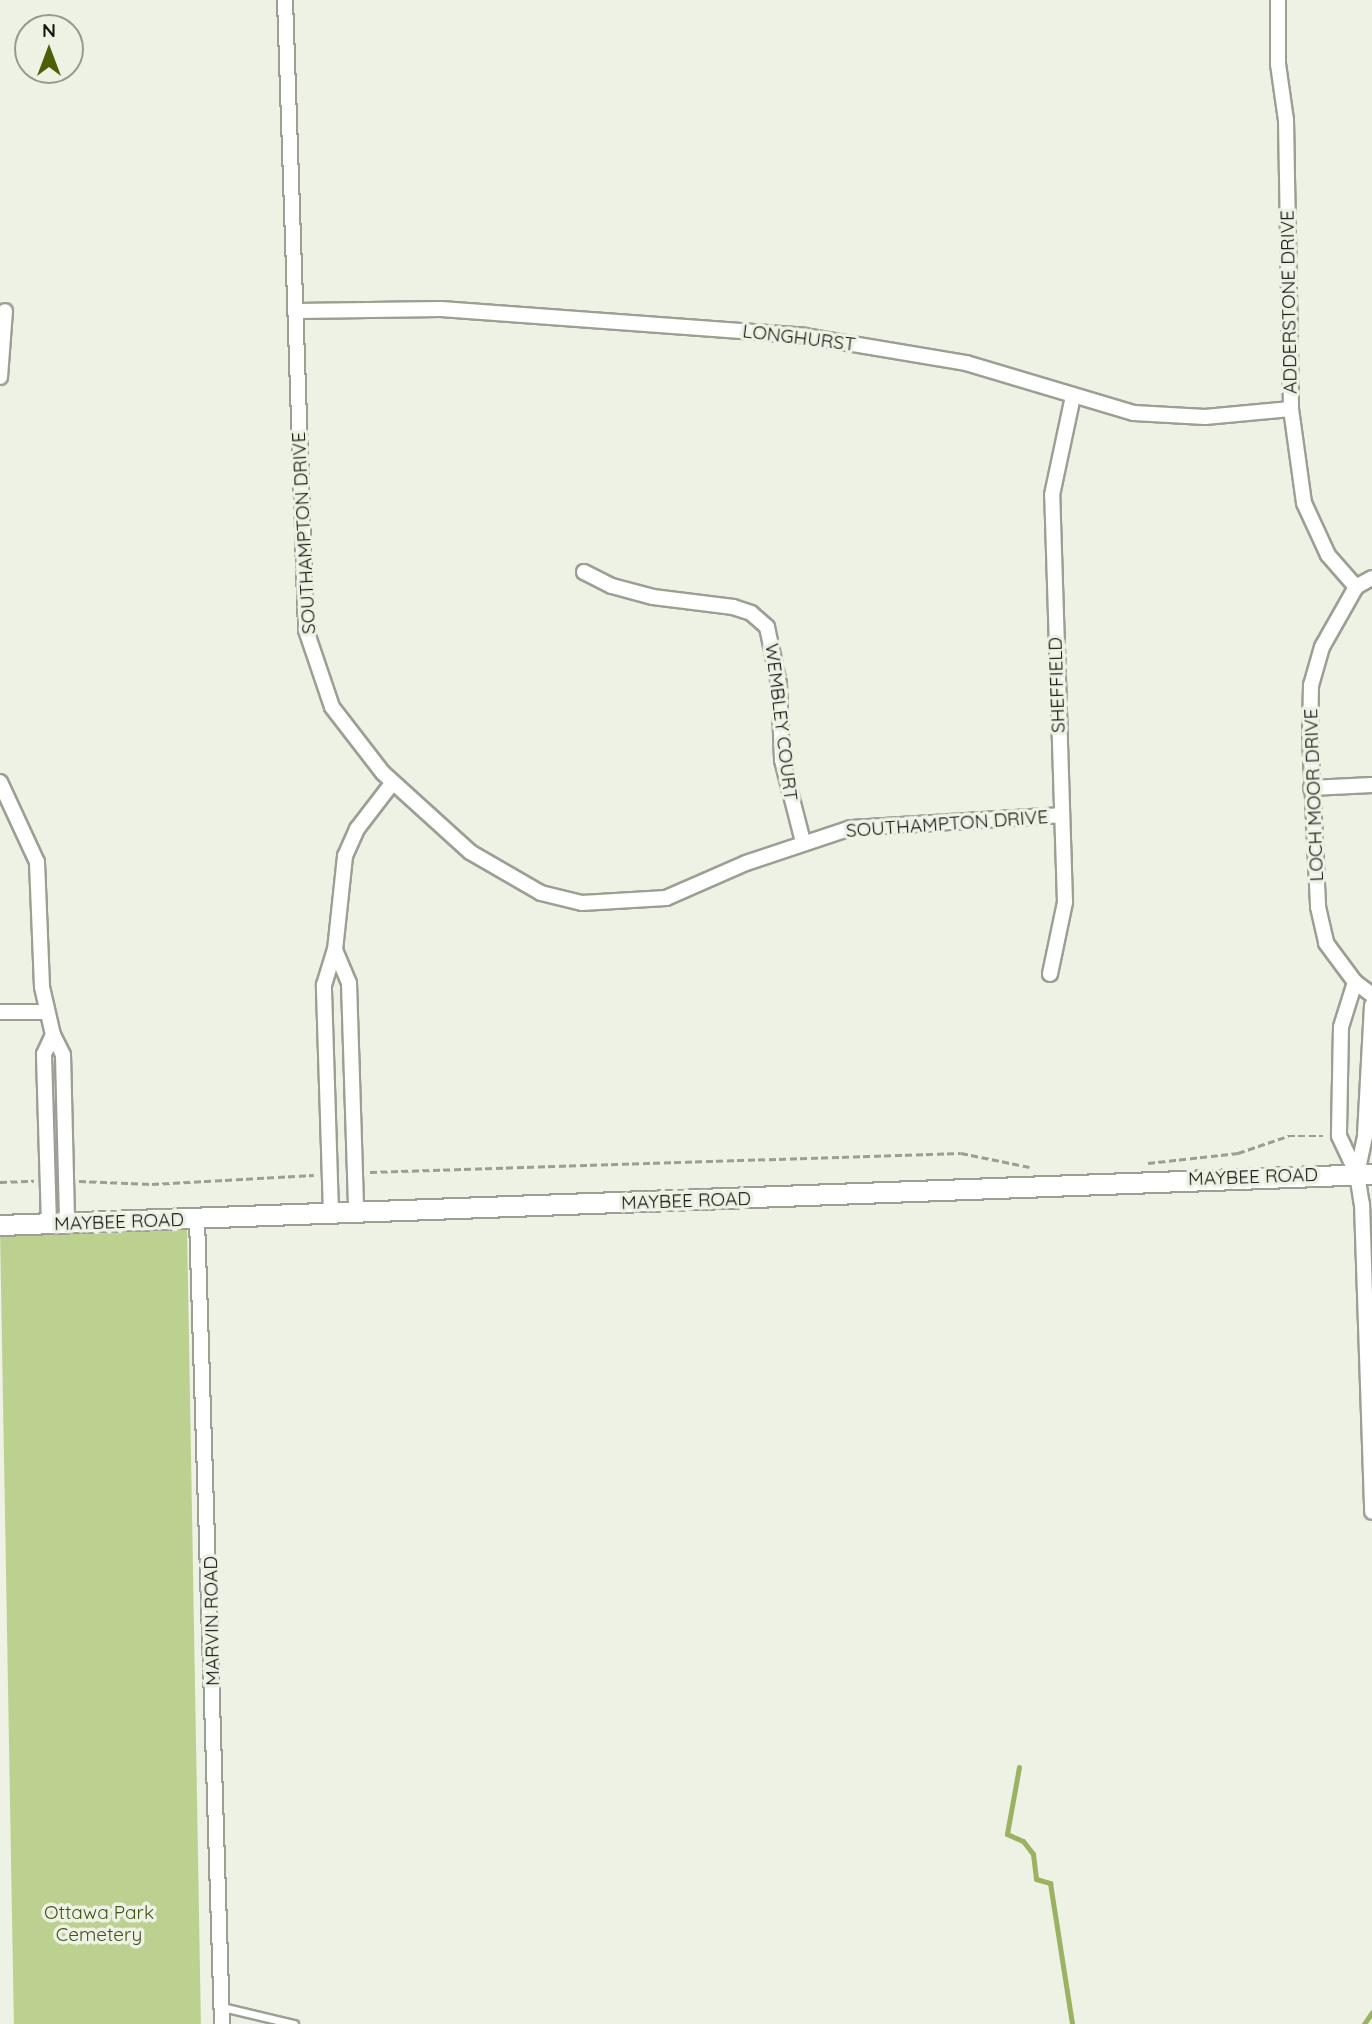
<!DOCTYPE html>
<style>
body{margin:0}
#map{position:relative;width:1372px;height:2024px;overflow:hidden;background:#edf2e5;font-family:Quicksand,sans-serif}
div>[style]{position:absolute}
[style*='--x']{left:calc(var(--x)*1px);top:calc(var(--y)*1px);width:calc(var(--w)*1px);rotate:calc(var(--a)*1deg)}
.green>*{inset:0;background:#bcd18f;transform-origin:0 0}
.stream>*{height:5px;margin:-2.5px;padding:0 2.5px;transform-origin:2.5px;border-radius:2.5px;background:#9bb263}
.path>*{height:2.5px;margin-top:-1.25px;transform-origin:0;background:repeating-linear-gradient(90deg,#9b9e95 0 7px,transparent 0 10.5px)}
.roads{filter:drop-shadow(2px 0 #9b9f94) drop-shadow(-2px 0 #9b9f94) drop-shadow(0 2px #9b9f94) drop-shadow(0 -2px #9b9f94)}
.service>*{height:7px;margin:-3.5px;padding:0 3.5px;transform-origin:3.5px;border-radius:3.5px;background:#fff}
.minor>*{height:14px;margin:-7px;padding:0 7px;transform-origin:7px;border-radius:7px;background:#fff}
.secondary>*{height:19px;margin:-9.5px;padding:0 9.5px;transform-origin:9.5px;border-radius:9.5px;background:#fff}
span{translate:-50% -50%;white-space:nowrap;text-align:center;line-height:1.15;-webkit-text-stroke:7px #edf2e5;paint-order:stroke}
.street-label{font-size:19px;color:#161713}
.park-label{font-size:19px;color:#43531a}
.north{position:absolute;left:14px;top:14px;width:70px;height:70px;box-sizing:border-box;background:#edf2e5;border:2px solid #979a91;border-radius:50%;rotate:0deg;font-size:19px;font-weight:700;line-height:28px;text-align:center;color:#161713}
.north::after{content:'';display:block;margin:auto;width:24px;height:32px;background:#4b5f06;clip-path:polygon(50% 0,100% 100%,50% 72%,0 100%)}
</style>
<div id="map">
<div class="green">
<div style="left:187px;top:1227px;width:797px;height:187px;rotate:89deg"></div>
</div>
<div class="stream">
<div style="--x:1019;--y:1767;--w:68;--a:100.2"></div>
<div style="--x:1007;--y:1834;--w:17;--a:24"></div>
<div style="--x:1023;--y:1841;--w:16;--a:52"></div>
<div style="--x:1033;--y:1854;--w:25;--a:83"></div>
<div style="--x:1036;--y:1879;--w:15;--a:16"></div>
<div style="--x:1050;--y:1883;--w:143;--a:81.1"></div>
<div style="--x:1364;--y:2024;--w:14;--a:-56"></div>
</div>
<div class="path">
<div style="--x:1148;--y:1163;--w:91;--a:-6.3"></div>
<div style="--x:1238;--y:1153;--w:53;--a:-18.8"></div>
<div style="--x:1288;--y:1136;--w:35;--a:0"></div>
<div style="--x:370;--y:1172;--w:591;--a:-1.84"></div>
<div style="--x:961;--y:1153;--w:70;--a:11.5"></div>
<div style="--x:79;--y:1181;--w:73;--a:2.4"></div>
<div style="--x:152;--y:1184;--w:162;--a:-3.2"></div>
<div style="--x:0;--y:1182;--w:34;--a:-2"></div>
</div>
<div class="roads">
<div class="service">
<div style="--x:222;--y:2007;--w:74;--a:13.3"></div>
</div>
<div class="minor">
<div style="--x:285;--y:0;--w:630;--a:88.09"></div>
<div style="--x:306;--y:630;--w:81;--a:71.3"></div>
<div style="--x:332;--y:707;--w:83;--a:52.3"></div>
<div style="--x:383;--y:773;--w:118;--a:42.2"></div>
<div style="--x:470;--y:852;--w:82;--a:30"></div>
<div style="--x:541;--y:893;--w:42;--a:13.7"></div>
<div style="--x:582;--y:903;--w:84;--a:-3.4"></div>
<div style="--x:666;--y:898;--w:87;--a:-23.6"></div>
<div style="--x:746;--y:863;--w:111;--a:-18.4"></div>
<div style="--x:851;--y:828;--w:210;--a:-3.5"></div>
<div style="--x:1278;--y:0;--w:64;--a:90"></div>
<div style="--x:1278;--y:64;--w:57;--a:81.9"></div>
<div style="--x:1286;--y:120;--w:289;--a:89"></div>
<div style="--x:1291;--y:409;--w:95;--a:82.1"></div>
<div style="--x:1304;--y:503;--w:57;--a:65.2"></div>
<div style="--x:1328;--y:555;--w:43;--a:48.8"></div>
<div style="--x:298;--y:311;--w:143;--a:-0.8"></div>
<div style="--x:441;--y:309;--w:365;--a:4.2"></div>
<div style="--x:805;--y:336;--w:163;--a:9.5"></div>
<div style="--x:966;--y:363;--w:175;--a:16.6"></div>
<div style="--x:1134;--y:413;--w:71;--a:3.2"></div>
<div style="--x:1205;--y:417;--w:86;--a:-5.3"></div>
<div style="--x:0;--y:377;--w:66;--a:-85.7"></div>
<div style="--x:584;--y:572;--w:31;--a:27"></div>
<div style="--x:612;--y:586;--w:42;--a:15"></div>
<div style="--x:653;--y:597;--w:81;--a:7.1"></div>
<div style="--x:733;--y:607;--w:19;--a:18"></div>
<div style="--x:751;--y:613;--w:21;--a:41"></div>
<div style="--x:767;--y:627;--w:58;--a:78.1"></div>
<div style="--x:779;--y:684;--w:76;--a:87.7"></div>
<div style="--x:782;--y:760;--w:85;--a:75.6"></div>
<div style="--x:1372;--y:578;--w:18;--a:151"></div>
<div style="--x:1356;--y:587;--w:69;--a:119.5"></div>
<div style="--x:1322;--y:647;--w:40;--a:106"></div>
<div style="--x:1311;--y:685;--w:50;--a:91.1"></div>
<div style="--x:1310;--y:735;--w:172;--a:87.3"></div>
<div style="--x:1318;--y:907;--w:37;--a:77"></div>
<div style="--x:1326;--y:943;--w:49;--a:53.4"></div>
<div style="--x:1355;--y:982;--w:21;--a:37"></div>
<div style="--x:0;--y:782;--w:88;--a:65.2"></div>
<div style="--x:37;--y:862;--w:125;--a:87.7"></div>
<div style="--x:42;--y:987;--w:49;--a:77.1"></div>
<div style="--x:1311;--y:788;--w:61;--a:-2.8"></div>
<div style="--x:335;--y:950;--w:95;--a:-83.9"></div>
<div style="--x:345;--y:856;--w:30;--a:-66"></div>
<div style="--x:357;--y:829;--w:59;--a:-52.5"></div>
<div style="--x:1050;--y:974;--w:74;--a:-78.2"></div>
<div style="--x:1065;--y:902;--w:407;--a:-91.8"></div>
<div style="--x:1052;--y:495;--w:101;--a:-78"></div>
<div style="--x:1355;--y:982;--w:47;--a:107.3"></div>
<div style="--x:1341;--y:1027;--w:109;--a:91.1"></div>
<div style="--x:1339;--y:1136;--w:42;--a:64.7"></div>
<div style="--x:1357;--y:1174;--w:40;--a:-78"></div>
<div style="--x:1365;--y:1135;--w:130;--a:-86.9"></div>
<div style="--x:0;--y:1012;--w:45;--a:0"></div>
<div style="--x:1357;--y:1174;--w:30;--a:81"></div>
<div style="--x:1362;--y:1204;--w:308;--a:88.1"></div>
<div style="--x:331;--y:1213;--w:228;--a:-91.8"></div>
<div style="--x:324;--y:985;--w:37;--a:-73"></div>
<div style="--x:335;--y:950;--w:36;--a:67"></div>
<div style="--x:349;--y:983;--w:229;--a:88.2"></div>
<div style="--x:197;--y:1219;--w:805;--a:88.22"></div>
<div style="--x:49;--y:1224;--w:170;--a:-91.7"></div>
<div style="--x:44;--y:1054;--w:21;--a:-65"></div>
<div style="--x:53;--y:1035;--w:22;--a:63"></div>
<div style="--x:63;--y:1055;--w:169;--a:88.6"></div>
</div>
<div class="secondary">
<div style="--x:0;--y:1225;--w:1373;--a:-2.13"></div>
</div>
</div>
<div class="street-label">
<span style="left:1289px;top:302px;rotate:-91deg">ADDERSTONE DRIVE</span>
<span style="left:799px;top:338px;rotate:7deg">LONGHURST</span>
<span style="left:304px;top:533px;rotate:-93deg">SOUTHAMPTON DRIVE</span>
<span style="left:1057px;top:685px;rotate:-92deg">SHEFFIELD</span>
<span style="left:781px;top:722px;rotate:83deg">WEMBLEY COURT</span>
<span style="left:1314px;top:795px;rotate:-92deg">LOCH MOOR DRIVE</span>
<span style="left:947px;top:824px;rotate:-4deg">SOUTHAMPTON DRIVE</span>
<span style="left:1253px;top:1177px;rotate:-2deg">MAYBEE ROAD</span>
<span style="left:686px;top:1201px;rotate:-2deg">MAYBEE ROAD</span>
<span style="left:119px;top:1222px;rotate:-2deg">MAYBEE ROAD</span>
<span style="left:212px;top:1621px;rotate:-91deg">MARVIN ROAD</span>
</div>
<div class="park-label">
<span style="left:99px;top:1924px">Ottawa Park<br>Cemetery</span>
</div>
<div class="north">N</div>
</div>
